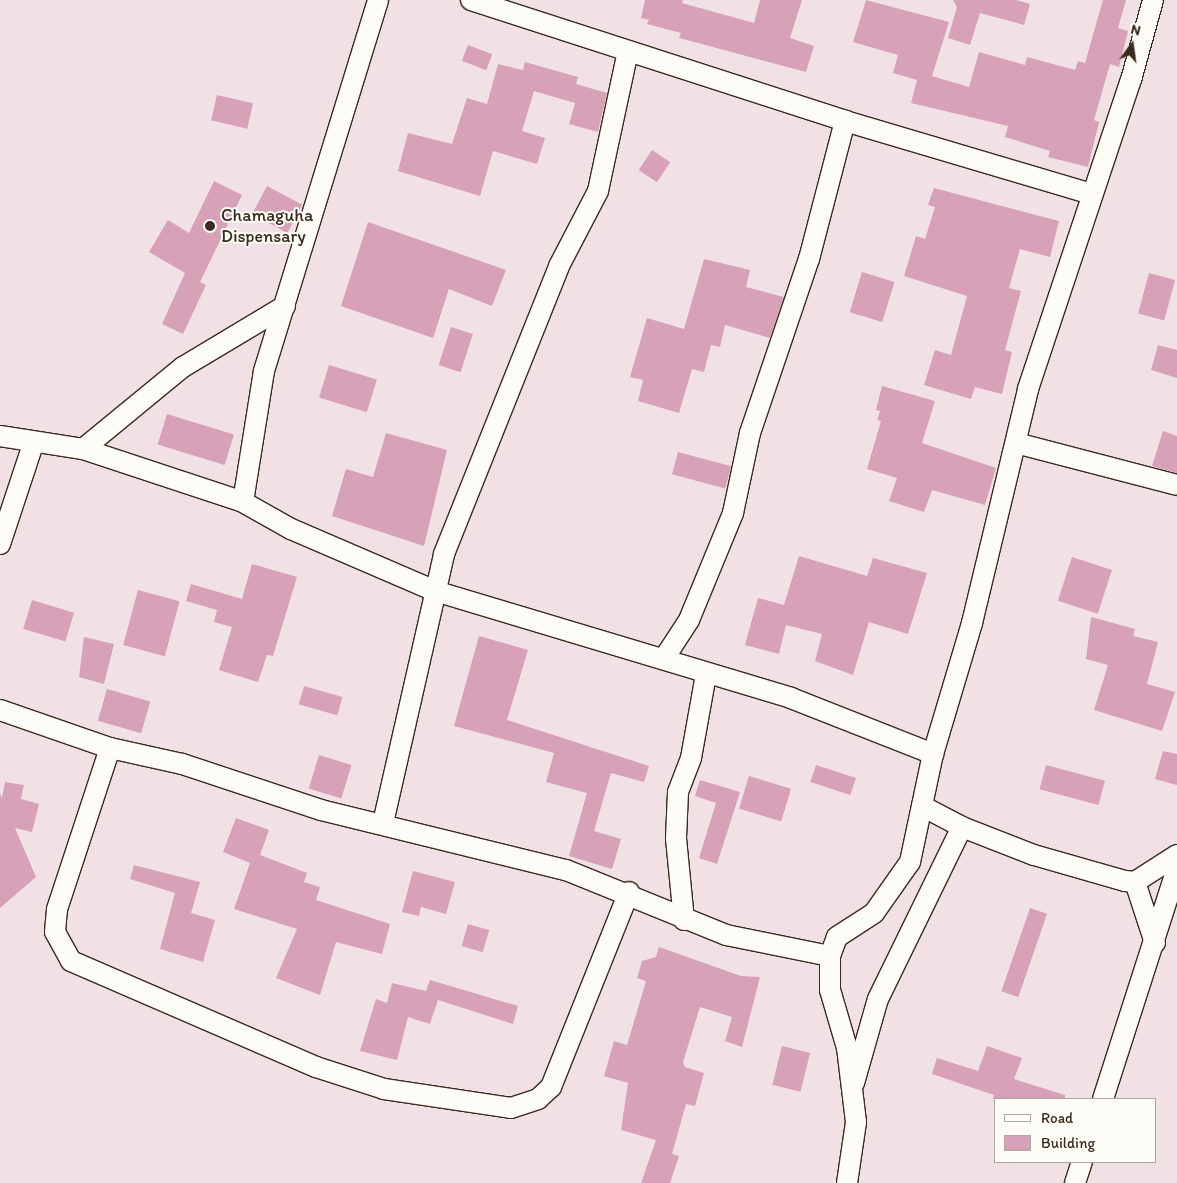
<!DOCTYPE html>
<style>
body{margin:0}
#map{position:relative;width:1177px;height:1183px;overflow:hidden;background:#f2e1e4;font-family:Itim,sans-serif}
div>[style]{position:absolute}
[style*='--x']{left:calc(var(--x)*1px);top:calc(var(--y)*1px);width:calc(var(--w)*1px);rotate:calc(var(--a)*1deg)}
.building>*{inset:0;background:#d7a1b7;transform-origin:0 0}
.roads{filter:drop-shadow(1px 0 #3b2a1e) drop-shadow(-1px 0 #3b2a1e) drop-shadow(0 1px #3b2a1e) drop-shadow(0 -1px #3b2a1e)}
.street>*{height:20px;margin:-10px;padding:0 10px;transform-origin:10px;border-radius:10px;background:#fdfcf7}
.dots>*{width:14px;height:14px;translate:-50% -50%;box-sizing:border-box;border:2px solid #fdfcf7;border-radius:50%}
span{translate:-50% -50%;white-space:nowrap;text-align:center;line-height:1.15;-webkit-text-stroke:4px #fdfcf7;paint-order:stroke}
.poi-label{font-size:18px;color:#3b2a1e}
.left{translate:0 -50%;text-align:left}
.legend{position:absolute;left:994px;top:1098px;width:162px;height:65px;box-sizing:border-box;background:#fdfcf7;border:1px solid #afa8a0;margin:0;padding:6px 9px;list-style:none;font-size:15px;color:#3b2a1e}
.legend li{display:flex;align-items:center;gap:10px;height:25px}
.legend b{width:25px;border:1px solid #afa8a0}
.north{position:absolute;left:1107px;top:20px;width:50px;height:50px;-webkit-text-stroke:4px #fdfcf7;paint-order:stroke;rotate:14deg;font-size:14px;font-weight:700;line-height:20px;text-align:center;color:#3b2a1e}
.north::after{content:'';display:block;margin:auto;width:18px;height:22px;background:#3b2a1e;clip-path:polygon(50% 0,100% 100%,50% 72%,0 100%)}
</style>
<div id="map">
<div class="building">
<div style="clip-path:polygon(645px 0,683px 0,682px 3px,754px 23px,760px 0,802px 0,790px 38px,814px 46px,806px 72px,679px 38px,681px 33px,647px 24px,649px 20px,641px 18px)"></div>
<div style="clip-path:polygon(866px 0,949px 22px,932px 76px,969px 87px,979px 52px,1025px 65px,1027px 57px,1075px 70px,1078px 61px,1085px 63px,1103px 0,1126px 0,1118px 28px,1128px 31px,1119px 67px,1110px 64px,1094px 120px,1099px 122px,1088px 167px,1048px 157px,1050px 151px,1005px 137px,1008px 126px,911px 103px,917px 80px,893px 73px,898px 55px,853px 42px)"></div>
<div style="clip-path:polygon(953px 0,1016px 0,1030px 4px,1024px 25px,980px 13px,970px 45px,948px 38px,957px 7px)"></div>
<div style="left:468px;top:45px;width:26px;height:17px;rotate:21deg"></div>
<div style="clip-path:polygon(525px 62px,578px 77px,576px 84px,607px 93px,598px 132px,569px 124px,575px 103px,534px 91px,522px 131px,545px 138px,537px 164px,493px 151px,480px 196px,398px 171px,408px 133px,452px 144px,467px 98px,487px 104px,498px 64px,523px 70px)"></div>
<div style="left:217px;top:95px;width:37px;height:26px;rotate:13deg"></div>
<div style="left:652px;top:150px;width:22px;height:24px;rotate:34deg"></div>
<div style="clip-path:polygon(214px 181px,242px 195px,200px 282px,206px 285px,183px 334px,162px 324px,185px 273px,149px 252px,168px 220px,189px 233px)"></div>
<div style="left:267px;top:186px;width:40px;height:32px;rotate:28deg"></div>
<div style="clip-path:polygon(934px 188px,1059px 221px,1050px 257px,1020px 249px,1009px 288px,1021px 291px,1005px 350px,1012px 352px,1002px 394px,975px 387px,971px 399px,924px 385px,935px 350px,951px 355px,967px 296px,904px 276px,916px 236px,925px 239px,935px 207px,928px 205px)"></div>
<div style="clip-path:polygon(368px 222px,506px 270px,492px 306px,449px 289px,433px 338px,341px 306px)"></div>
<div style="clip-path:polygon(704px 259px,750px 270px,746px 287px,784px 297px,770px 338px,725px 325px,720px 347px,711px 345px,704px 372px,692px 369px,679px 413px,638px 401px,643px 380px,630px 377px,647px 318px,684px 329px)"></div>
<div style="left:862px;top:272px;width:34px;height:42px;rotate:17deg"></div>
<div style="left:1149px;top:273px;width:27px;height:42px;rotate:15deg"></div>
<div style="left:451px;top:327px;width:23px;height:40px;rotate:18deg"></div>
<div style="clip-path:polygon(1158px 345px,1177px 350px,1177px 378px,1151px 370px)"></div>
<div style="left:329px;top:365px;width:50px;height:34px;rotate:17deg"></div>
<div style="clip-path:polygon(882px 386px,935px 401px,922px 443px,996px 468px,985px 505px,932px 490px,924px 512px,889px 501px,897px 478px,867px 469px,881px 421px,877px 420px,880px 411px,876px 410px)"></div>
<div style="left:167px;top:414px;width:70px;height:32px;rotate:17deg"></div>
<div style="clip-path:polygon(1163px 431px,1177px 436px,1177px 473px,1152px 466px)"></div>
<div style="clip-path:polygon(386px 433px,447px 450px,424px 546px,332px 516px,346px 469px,373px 477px)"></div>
<div style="left:678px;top:452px;width:55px;height:23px;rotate:15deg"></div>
<div style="clip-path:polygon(799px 556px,867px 576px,873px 558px,927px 573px,908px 634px,869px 622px,853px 675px,815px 661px,822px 634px,786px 625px,779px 654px,745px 645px,758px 598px,784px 605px)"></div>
<div style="left:1072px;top:557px;width:42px;height:46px;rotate:18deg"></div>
<div style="clip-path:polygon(252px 564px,297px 577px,273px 656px,267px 655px,258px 682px,219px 670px,232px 627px,214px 622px,217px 610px,186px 601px,191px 584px,242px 599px)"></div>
<div style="left:138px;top:590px;width:43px;height:57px;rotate:15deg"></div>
<div style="left:32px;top:600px;width:44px;height:30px;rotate:17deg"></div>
<div style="clip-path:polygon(1091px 617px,1135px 629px,1133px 636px,1158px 642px,1147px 684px,1175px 692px,1162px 731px,1094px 710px,1108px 665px,1086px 659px)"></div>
<div style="clip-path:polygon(479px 636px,528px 650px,507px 720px,649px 766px,644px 782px,611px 773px,594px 831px,621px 839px,612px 869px,569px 856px,587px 793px,546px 782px,554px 753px,454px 726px)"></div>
<div style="clip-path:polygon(84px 637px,114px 644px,104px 684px,79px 677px)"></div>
<div style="left:304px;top:686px;width:40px;height:19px;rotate:16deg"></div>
<div style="left:107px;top:689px;width:45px;height:33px;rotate:16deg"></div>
<div style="clip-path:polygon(1163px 751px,1177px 754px,1177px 785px,1155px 779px)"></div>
<div style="left:319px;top:755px;width:34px;height:35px;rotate:17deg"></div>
<div style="left:816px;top:765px;width:42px;height:18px;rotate:18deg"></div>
<div style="left:1046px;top:765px;width:61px;height:25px;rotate:15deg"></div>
<div style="left:749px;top:776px;width:44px;height:34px;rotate:17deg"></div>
<div style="clip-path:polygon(700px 780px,740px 792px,717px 864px,699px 858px,716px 803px,695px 796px)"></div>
<div style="clip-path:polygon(5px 782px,24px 785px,21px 799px,39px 804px,32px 832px,15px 828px,36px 877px,0 908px,0 793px,2px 798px)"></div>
<div style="clip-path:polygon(236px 818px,269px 830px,260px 855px,307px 873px,304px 882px,320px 887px,316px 900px,390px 924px,382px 954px,336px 942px,320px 995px,276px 978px,297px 929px,234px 909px,250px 863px,223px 852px)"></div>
<div style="clip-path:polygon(134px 865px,200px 882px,191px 913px,215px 920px,203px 962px,160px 949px,175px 893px,130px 879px)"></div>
<div style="clip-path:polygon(413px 871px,455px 882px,446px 914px,421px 907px,419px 916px,402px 912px)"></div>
<div style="left:1030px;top:908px;width:18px;height:88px;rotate:19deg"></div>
<div style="left:468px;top:924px;width:22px;height:23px;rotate:16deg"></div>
<div style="clip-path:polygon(659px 947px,741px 976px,760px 977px,742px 1047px,725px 1041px,732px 1017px,700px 1007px,683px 1062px,685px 1067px,704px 1073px,695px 1106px,686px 1104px,672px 1154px,679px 1156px,670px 1183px,641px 1183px,656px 1140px,621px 1130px,628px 1083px,604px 1076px,614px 1041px,627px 1045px,646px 981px,637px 978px,642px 961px,656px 957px)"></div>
<div style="clip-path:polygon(430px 980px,518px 1006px,513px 1024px,438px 1000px,430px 1024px,408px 1017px,397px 1060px,360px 1051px,376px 999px,387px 1003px,392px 983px,426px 991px)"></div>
<div style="left:782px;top:1046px;width:29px;height:40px;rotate:14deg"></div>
<div style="clip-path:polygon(987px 1046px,1022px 1058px,1014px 1079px,1065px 1095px,1065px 1099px,993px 1099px,994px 1095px,932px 1074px,937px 1058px,978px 1071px)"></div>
</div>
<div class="roads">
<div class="street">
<div style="--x:471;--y:0;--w:393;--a:17.9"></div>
<div style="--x:845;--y:121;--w:258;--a:16.5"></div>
<div style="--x:0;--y:436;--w:84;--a:8.9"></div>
<div style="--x:83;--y:449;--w:169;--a:18.3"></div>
<div style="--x:243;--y:502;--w:55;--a:29.4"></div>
<div style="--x:291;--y:529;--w:157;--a:23.3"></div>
<div style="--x:435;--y:591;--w:372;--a:16.7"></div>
<div style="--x:791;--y:698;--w:153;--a:21.5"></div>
<div style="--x:1016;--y:443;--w:166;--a:14.6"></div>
<div style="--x:83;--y:449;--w:129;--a:-39.4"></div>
<div style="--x:183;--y:367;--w:119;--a:-30.9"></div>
<div style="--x:243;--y:502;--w:133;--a:-80.9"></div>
<div style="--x:264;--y:371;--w:388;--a:-72.9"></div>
<div style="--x:0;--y:544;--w:105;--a:-71.7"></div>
<div style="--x:665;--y:657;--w:44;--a:-57"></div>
<div style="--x:689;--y:620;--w:116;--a:-67.6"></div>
<div style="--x:733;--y:513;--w:82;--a:-78"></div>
<div style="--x:750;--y:433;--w:184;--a:-71.3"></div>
<div style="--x:809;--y:259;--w:143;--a:-75.4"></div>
<div style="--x:0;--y:710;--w:116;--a:19.1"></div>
<div style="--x:110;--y:748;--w:74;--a:12.5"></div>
<div style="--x:182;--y:764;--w:146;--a:18.3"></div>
<div style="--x:321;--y:810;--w:252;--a:13.8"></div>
<div style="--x:566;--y:870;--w:173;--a:22.1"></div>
<div style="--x:726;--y:935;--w:106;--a:11.4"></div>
<div style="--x:110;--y:748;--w:169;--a:108.2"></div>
<div style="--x:57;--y:909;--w:23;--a:95"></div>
<div style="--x:55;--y:932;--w:33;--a:61"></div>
<div style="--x:71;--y:961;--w:267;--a:23.4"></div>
<div style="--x:316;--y:1067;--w:71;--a:17.9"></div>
<div style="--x:384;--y:1089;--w:128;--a:8.5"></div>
<div style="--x:511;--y:1108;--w:28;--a:-18"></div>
<div style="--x:538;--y:1099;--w:18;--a:-43"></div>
<div style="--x:551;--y:1087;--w:210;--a:-68.2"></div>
<div style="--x:922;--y:806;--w:45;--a:27.7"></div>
<div style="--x:962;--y:827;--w:77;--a:21.3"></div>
<div style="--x:1034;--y:855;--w:95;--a:15.9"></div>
<div style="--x:1125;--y:881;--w:10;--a:6"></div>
<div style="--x:1135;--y:882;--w:50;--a:-32.7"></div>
<div style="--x:383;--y:823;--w:276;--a:-77.2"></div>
<div style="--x:444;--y:554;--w:310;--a:-68.2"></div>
<div style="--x:559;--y:266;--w:85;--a:-62.5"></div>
<div style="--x:598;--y:191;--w:143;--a:-77.9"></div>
<div style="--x:1135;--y:882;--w:64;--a:71.8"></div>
<div style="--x:684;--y:920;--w:82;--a:-95.6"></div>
<div style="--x:676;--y:838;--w:46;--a:-87.5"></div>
<div style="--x:678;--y:792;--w:36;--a:-69"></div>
<div style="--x:691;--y:758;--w:84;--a:-79.8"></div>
<div style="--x:854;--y:1083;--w:87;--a:-74.1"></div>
<div style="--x:878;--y:999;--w:191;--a:-64"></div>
<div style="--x:1103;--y:1099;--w:242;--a:-72.2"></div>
<div style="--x:847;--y:1183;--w:62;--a:-81.6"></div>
<div style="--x:856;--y:1122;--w:75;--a:-96.9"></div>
<div style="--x:847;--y:1048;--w:60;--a:-106.3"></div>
<div style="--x:830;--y:990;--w:34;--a:-90"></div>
<div style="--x:830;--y:956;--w:20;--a:-70"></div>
<div style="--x:837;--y:937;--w:44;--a:-33"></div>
<div style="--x:874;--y:913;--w:62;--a:-54.8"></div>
<div style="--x:910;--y:862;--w:110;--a:-78"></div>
<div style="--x:933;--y:754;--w:137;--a:-73.4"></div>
<div style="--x:972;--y:623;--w:241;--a:-76.5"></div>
<div style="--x:1028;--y:389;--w:326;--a:-71.6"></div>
<div style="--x:1131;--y:80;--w:83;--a:-74.6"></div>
<div style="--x:1075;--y:1183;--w:22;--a:-72"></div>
</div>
</div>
<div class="dots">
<div style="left:210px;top:226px;background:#3b2a1e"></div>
</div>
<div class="poi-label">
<span class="left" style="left:221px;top:226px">Chamaguha<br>Dispensary</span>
</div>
<ul class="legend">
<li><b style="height:6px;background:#fdfcf7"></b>Road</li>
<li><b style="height:14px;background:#d7a1b7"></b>Building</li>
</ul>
<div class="north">N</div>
</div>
